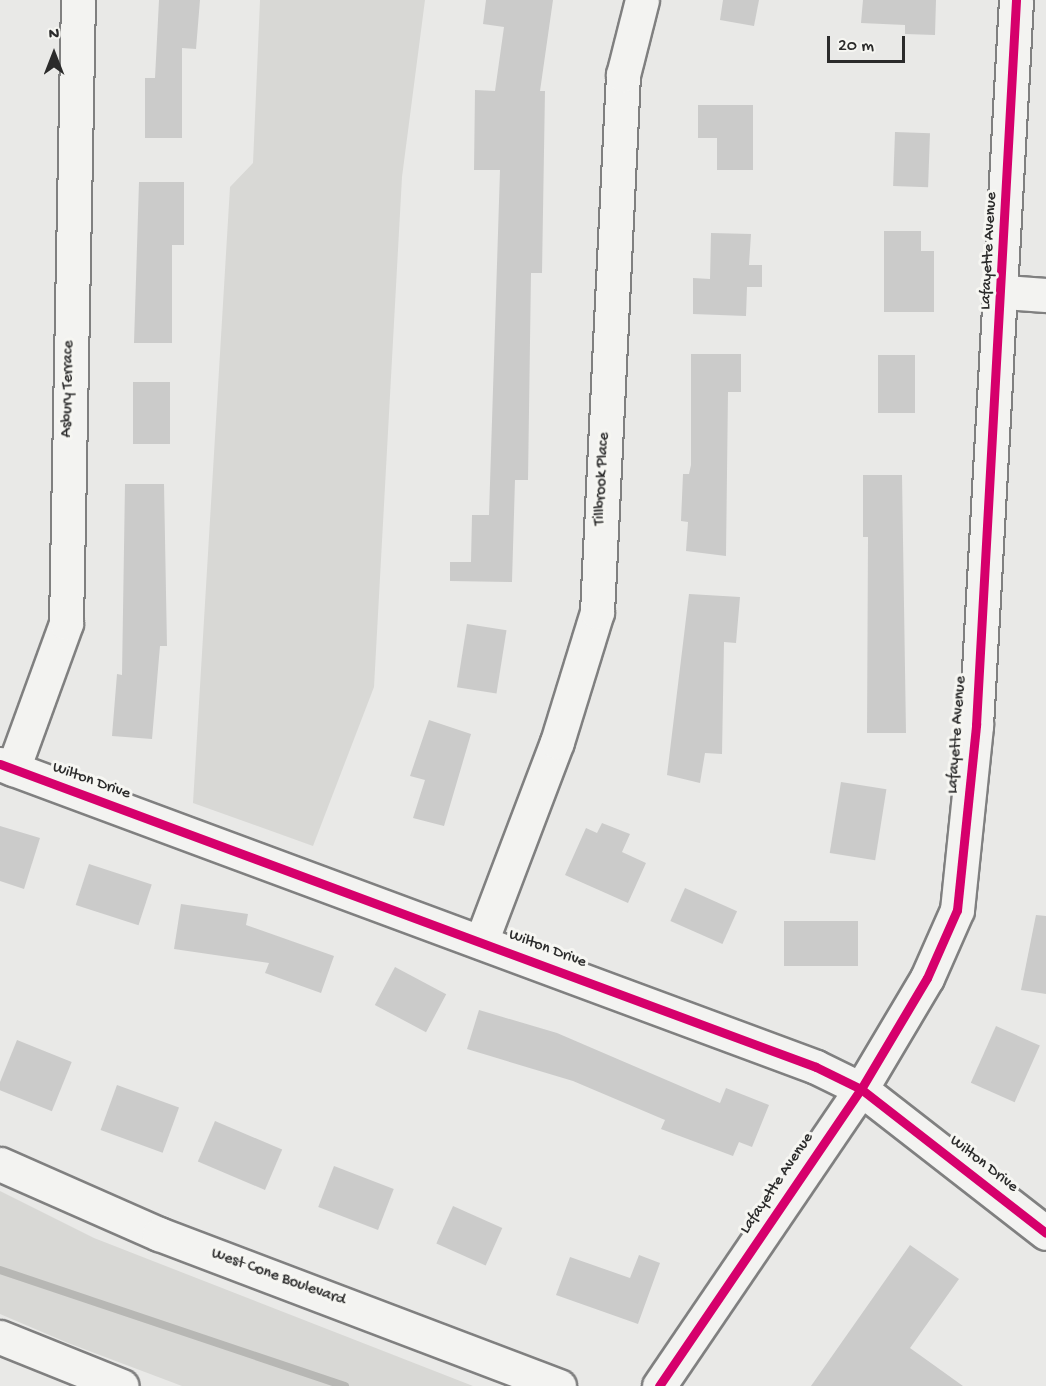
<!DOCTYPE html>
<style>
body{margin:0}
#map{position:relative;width:1046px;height:1386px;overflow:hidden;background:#e9e9e7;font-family:"Gochi Hand",sans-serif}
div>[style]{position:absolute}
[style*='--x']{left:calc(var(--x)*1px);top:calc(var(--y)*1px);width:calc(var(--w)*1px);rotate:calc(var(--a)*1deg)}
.green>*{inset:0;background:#d8d8d5}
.stream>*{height:8px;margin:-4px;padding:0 4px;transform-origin:4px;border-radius:4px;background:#b7b7b4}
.building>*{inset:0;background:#cbcbca;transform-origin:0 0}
.roads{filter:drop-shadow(2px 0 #808080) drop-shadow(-2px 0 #808080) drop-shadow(0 2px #808080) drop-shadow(0 -2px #808080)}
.minor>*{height:33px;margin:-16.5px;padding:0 16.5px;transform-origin:16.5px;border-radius:16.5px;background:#f3f3f1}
.major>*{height:33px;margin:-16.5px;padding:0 16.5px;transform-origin:16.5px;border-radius:16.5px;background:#f3f3f1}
.cycleway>*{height:9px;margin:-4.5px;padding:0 4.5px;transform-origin:4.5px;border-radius:4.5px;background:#d6006c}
span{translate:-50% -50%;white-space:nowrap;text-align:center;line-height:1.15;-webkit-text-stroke:6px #f6f6f2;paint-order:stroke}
.street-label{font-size:16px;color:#2b2b2b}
.north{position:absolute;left:24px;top:24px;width:60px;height:60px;-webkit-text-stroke:4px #f6f6f2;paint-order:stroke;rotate:0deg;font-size:16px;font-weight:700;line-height:24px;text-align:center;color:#2b2b2b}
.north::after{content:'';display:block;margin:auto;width:21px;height:27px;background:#2b2b2b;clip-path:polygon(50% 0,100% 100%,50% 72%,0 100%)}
.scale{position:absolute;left:827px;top:36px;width:78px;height:27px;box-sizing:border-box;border:3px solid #2b2b2b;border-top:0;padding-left:8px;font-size:18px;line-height:21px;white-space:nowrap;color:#2b2b2b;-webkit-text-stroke:4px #f6f6f2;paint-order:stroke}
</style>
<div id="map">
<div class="green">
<div style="clip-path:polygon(260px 0,425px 0,402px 177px,374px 687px,313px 846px,193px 803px,230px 187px,253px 163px)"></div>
<div style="clip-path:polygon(0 1191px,94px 1238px,473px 1386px,182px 1386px,68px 1343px,0 1314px)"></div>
</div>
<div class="stream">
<div style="--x:0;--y:1270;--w:364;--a:18.6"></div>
</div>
<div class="building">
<div style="clip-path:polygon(159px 0,200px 0,196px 49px,182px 48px,182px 138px,145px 138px,145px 78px,155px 78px)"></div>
<div style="clip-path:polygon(486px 0,553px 0,540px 91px,545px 91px,542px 273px,531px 273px,528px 480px,515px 480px,512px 582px,450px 581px,450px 562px,471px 562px,472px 515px,489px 515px,500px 170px,474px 170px,475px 90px,495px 91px,504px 27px,483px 24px)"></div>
<div style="clip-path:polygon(723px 0,759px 0,754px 26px,720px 20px)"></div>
<div style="clip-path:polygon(863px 0,936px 0,935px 35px,905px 34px,905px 25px,861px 23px)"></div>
<div style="clip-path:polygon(698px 105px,753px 105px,753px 170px,717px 170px,717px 138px,698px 138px)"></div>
<div style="left:895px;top:132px;width:35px;height:54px;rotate:2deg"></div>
<div style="clip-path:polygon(139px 182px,184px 182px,184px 245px,172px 245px,172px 343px,134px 343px)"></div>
<div style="clip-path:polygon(884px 231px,921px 231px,921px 251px,934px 251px,934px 312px,884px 312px)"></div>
<div style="clip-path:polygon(711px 233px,751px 234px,749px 265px,762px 265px,762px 287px,747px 287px,746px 316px,693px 314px,693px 278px,710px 279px)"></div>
<div style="clip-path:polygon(691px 354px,741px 354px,741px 392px,728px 392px,726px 556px,686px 551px,688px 522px,681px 521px,683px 474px,689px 474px,691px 465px)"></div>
<div style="left:878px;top:355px;width:37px;height:58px"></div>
<div style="left:133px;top:382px;width:37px;height:62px"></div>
<div style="clip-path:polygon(863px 475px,902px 475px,906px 733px,867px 733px,868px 537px,863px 537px)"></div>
<div style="clip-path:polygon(125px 484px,164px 484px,167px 646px,160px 646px,152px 739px,112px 736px,117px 674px,122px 675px)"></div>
<div style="clip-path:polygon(689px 594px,740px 597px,736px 643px,724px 642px,722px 754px,705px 753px,700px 783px,667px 775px)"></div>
<div style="left:467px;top:624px;width:40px;height:64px;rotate:9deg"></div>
<div style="clip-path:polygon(429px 720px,471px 734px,444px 826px,413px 818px,425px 780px,410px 776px)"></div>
<div style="left:841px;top:782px;width:46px;height:72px;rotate:9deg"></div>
<div style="clip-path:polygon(602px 823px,630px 834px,622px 852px,646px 863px,628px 903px,565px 875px,586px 828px,597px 833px)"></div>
<div style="clip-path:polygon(0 826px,40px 838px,24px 889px,0 881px)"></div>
<div style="left:89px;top:864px;width:66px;height:43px;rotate:18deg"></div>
<div style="left:685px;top:888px;width:57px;height:36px;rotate:24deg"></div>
<div style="clip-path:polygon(181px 904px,248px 914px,246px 925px,334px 956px,321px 993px,265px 973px,269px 963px,174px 949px)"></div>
<div style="clip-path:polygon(1036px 915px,1046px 916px,1046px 994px,1021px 990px)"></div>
<div style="left:784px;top:921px;width:74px;height:45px"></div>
<div style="left:395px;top:967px;width:58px;height:43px;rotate:28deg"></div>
<div style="clip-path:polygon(479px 1010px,557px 1033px,720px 1103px,726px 1088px,769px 1105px,752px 1147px,739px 1142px,733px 1156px,661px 1129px,665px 1120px,573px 1081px,467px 1049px)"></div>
<div style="left:996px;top:1026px;width:48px;height:62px;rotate:24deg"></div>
<div style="left:17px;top:1040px;width:59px;height:53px;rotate:22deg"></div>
<div style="left:117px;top:1085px;width:66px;height:48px;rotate:20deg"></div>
<div style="left:215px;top:1121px;width:73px;height:44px;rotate:23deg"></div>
<div style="left:334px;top:1166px;width:64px;height:44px;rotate:21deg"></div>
<div style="left:453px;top:1206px;width:54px;height:41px;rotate:24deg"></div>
<div style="clip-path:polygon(910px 1245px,959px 1279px,910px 1348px,963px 1386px,811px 1386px)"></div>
<div style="clip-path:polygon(639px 1255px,660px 1263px,638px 1324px,556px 1295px,570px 1257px,630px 1278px)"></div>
</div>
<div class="roads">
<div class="minor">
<div style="--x:1004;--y:292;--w:42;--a:4.1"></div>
<div style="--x:0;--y:764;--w:870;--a:20.37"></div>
<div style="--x:816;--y:1067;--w:50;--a:26.1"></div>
<div style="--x:861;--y:1089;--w:234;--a:37.9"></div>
<div style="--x:13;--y:769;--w:155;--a:-70"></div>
<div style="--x:66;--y:623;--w:623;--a:-88.9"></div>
<div style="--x:481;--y:942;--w:214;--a:-69.2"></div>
<div style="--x:557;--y:742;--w:136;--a:-72.9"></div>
<div style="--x:597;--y:612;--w:538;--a:-87.23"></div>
<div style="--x:623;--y:75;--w:77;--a:-75.8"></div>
<div style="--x:659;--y:1386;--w:359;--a:-55.8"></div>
<div style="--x:861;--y:1089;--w:129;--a:-59.3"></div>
<div style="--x:927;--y:978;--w:74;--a:-66.2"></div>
<div style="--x:957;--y:910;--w:186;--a:-84.1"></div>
<div style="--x:976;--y:725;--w:726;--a:-86.84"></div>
</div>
<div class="major">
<div style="--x:0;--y:1164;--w:174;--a:23.8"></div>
<div style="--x:159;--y:1234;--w:428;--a:20.8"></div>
<div style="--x:0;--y:1337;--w:131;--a:21.9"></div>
</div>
</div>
<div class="cycleway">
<div style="--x:0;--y:764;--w:870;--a:20.37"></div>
<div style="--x:816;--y:1067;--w:50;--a:26.1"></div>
<div style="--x:861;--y:1089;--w:234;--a:37.9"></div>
<div style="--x:659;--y:1386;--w:359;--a:-55.8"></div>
<div style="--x:861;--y:1089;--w:129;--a:-59.3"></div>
<div style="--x:927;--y:978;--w:74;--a:-66.2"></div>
<div style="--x:957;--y:910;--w:186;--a:-84.1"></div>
<div style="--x:976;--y:725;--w:726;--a:-86.84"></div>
</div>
<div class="street-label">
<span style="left:990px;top:251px;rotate:-87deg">Lafayette Avenue</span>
<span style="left:69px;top:389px;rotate:-89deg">Asbury Terrace</span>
<span style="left:603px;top:479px;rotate:-87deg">Tillbrook Place</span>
<span style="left:958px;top:735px;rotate:-86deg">Lafayette Avenue</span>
<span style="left:91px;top:782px;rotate:20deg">Wilton Drive</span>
<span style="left:547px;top:950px;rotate:21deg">Wilton Drive</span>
<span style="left:983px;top:1165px;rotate:38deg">Wilton Drive</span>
<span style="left:778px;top:1184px;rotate:-56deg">Lafayette Avenue</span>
<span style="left:278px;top:1278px;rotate:20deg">West Cone Boulevard</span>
</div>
<div class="north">N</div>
<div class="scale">20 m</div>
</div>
